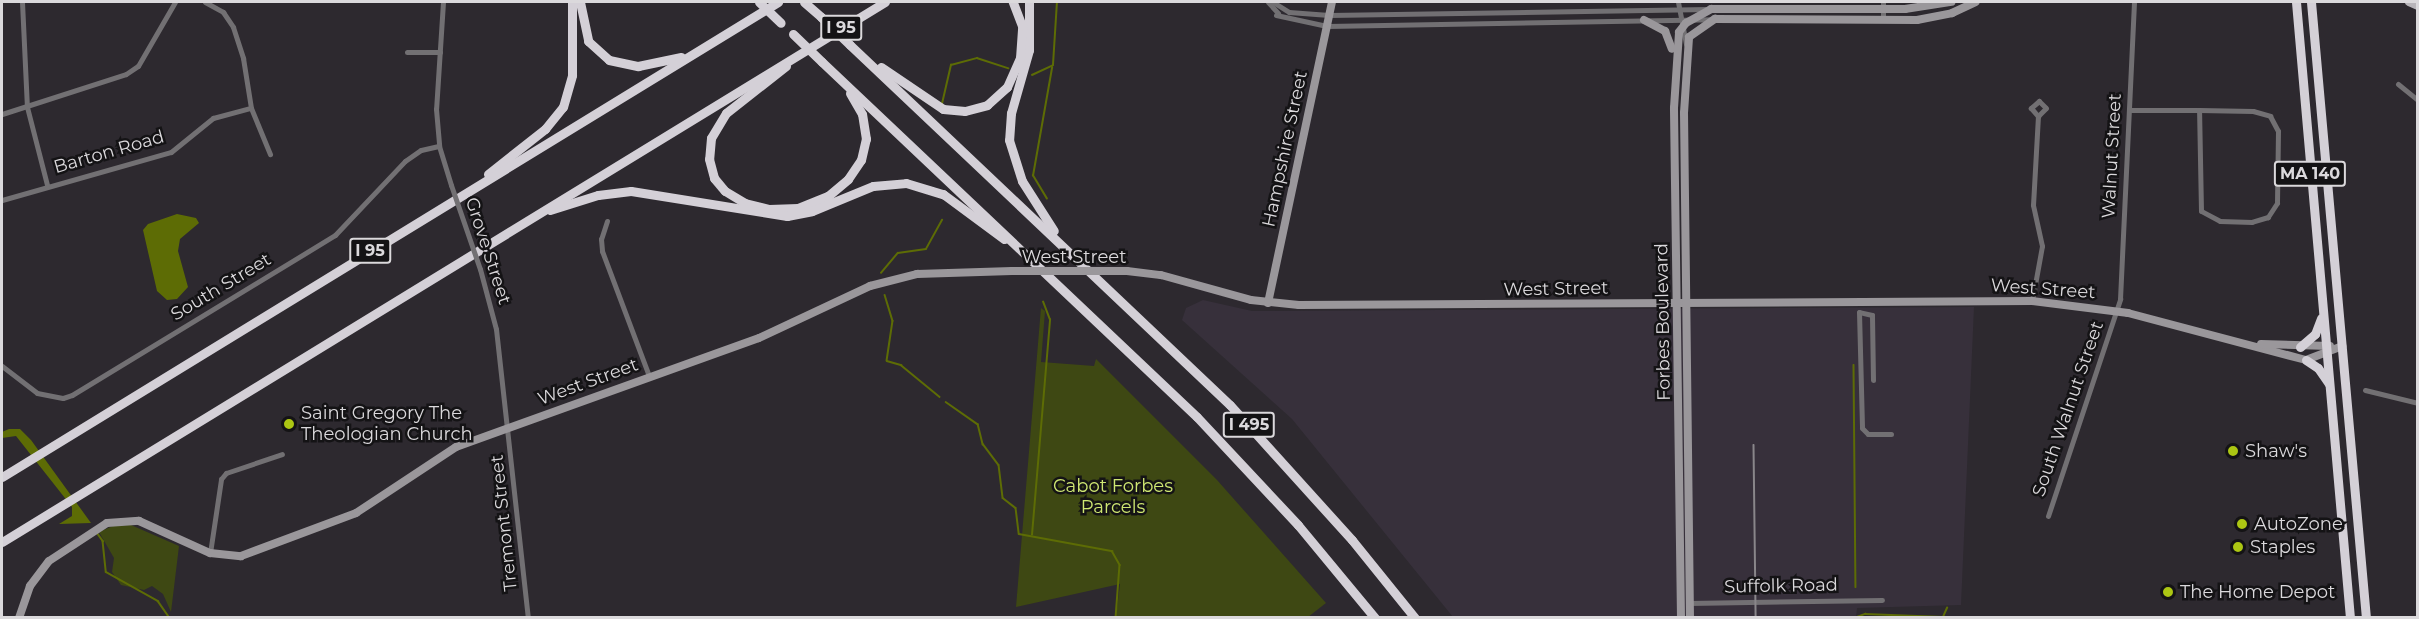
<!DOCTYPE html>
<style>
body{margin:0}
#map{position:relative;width:2419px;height:619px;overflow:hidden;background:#2d292f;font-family:Montserrat,sans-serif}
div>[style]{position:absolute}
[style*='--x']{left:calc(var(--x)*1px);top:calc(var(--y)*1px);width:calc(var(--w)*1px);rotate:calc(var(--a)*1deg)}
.built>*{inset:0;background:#37303b}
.green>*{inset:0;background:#3e4813}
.water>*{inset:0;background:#5d6c05}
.stream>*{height:1.5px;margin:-0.75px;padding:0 0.75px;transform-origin:0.75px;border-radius:0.75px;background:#5d6c05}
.street>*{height:5px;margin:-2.5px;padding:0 2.5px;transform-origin:2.5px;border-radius:2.5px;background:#727073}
.secondary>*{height:8px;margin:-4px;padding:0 4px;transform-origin:4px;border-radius:4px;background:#9a979b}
.primary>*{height:8px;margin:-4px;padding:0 4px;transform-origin:4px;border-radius:4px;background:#b8b5ba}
.highway>*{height:9px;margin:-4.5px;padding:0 4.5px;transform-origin:4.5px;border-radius:4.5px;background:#d4d0d7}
.rail>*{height:1.5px;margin:-0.75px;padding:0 0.75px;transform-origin:0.75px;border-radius:0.75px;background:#89868a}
.street-bridge>*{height:5px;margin:-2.5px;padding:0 2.5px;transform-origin:2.5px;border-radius:2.5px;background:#727073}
.secondary-bridge>*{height:8px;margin:-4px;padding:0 4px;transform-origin:4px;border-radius:4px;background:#9a979b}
.highway-bridge>*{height:9px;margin:-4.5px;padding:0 4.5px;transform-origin:4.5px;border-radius:4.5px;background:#d4d0d7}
.dots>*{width:16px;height:16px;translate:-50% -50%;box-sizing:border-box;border:3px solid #141315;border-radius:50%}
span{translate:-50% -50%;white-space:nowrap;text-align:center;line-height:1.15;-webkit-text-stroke:5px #141315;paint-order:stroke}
.shield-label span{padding:2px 4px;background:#141315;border:2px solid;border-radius:4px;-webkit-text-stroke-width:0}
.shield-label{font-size:16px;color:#dbd9dc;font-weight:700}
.street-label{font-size:18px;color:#dbd9dc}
.poi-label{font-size:18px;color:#dbd9dc}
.left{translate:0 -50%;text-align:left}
.park-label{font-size:18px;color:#cfe772}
.frame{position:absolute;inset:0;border:3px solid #dbd9dc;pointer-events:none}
</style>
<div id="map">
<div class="built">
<div style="clip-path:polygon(1203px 300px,1252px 311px,1974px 307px,1961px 605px,1857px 608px,1856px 618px,1453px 617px,1292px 419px,1182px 320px,1186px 308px)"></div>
</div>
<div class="green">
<div style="clip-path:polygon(1041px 308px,1045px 311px,1041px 362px,1094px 366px,1096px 359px,1217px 480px,1326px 603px,1308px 617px,1116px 617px,1120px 584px,1016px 607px)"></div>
<div style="clip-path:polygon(131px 525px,179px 546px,171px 612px,163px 594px,152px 586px,144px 590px,121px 585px,112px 572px,114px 558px,99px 532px,113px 526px)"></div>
</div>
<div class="water">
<div style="clip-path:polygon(177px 214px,196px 218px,199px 223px,180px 239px,178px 251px,188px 287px,177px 299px,167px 300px,157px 291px,143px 230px,148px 224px)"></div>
<div style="clip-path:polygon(9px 429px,20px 429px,31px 440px,91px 523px,59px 524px,72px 516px,72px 507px,16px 436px,2px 438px,2px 432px)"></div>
</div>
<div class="stream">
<div style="--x:1032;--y:75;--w:23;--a:-25"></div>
<div style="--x:1053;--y:65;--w:63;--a:-86.4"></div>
<div style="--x:942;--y:104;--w:40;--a:-77"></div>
<div style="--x:951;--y:65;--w:27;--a:-15"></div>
<div style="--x:977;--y:58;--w:33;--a:18"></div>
<div style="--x:1047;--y:199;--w:27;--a:-121"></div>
<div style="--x:1033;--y:176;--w:110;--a:-80"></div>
<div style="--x:881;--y:273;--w:26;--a:-50"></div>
<div style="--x:898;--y:253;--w:28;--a:-8"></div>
<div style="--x:926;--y:249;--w:33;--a:-61"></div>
<div style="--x:885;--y:295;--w:27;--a:73"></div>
<div style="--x:893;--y:321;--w:40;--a:98.5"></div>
<div style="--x:887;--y:361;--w:15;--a:16"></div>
<div style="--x:901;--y:365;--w:50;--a:39.4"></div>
<div style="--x:1854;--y:365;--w:222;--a:89.5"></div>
<div style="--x:946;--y:402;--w:39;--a:35"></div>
<div style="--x:978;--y:424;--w:21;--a:76"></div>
<div style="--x:983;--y:444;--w:26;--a:53"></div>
<div style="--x:999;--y:465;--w:33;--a:83"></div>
<div style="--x:1003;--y:498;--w:16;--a:38"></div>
<div style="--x:1016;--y:508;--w:26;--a:83"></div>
<div style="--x:1019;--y:534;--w:95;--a:10.4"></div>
<div style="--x:1112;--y:551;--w:16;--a:60"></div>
<div style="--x:1120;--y:565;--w:53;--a:94.3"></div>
<div style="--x:98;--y:534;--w:9;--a:54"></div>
<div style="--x:103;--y:541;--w:31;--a:84"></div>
<div style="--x:106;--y:572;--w:60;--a:29.1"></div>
<div style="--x:158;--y:601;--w:21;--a:55"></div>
<div style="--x:1032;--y:535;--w:216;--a:-85.2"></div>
<div style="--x:1050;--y:320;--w:19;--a:-111"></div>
<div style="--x:1857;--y:617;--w:9;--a:-21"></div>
<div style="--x:1865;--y:614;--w:78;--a:2.2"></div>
<div style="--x:1943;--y:617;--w:10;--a:-66"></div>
</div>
<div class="street">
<div style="--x:22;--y:2;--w:105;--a:87.3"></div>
<div style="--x:27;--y:107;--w:81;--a:75.6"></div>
<div style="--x:205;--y:2;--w:21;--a:29"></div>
<div style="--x:223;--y:12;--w:18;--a:56"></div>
<div style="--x:233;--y:27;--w:33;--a:72"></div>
<div style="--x:243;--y:58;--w:51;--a:80.9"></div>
<div style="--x:251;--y:108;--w:50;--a:67.6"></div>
<div style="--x:443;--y:2;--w:107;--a:93.7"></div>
<div style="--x:436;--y:109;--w:37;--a:85"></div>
<div style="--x:439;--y:146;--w:41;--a:72.9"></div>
<div style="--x:1268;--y:2;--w:15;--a:48"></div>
<div style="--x:1273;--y:2;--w:19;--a:32"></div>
<div style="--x:1289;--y:12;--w:40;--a:4.3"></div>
<div style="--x:1329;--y:15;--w:379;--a:-0.9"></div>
<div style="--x:1678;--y:2;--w:43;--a:79.2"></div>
<div style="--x:1883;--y:2;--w:18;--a:90"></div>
<div style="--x:1276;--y:15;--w:52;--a:12.2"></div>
<div style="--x:1327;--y:26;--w:387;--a:-1"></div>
<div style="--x:407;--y:52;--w:33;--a:0"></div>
<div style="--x:2398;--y:84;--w:26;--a:39"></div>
<div style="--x:2129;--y:110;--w:70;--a:0"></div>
<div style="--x:2199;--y:110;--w:54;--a:1.1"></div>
<div style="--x:2253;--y:111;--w:18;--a:16"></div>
<div style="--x:2270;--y:116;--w:17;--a:62"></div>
<div style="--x:2278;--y:131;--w:72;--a:90.8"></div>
<div style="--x:2277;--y:203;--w:17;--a:123"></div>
<div style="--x:2268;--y:217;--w:17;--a:163"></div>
<div style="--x:2252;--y:222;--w:32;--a:-178"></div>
<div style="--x:2220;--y:221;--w:21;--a:-152"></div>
<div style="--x:2201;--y:211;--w:101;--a:-91.1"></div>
<div style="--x:2;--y:114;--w:130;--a:-17.9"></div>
<div style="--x:126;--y:74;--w:14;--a:-34"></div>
<div style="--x:138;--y:66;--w:74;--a:-60"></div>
<div style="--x:2;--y:200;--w:176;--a:-15.9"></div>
<div style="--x:171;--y:152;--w:54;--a:-39"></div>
<div style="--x:213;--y:118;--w:39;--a:-15"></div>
<div style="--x:607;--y:221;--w:19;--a:108"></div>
<div style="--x:601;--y:239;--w:12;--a:85"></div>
<div style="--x:602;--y:251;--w:134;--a:69.4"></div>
<div style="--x:480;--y:269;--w:62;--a:75.1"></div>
<div style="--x:496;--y:329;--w:291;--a:83.7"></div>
<div style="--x:2032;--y:301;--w:56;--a:-79.7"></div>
<div style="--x:2042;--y:246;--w:42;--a:-102.4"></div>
<div style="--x:2033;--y:205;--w:89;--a:-86.8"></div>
<div style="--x:2038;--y:116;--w:11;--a:-45"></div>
<div style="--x:2046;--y:108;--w:10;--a:-135"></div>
<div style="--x:2039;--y:101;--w:11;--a:139"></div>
<div style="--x:2031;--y:108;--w:11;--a:49"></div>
<div style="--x:2;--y:366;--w:44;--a:37.6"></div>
<div style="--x:37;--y:393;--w:26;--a:11"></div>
<div style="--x:63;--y:398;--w:9;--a:-18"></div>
<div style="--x:72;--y:395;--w:308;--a:-31.3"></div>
<div style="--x:335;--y:235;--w:102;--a:-46.6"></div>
<div style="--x:405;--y:161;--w:19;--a:-35"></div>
<div style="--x:421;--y:150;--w:18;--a:-13"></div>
<div style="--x:1873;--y:380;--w:65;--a:-90.9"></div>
<div style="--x:1872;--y:315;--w:13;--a:-167"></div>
<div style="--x:1859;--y:312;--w:116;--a:88.5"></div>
<div style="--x:1862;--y:428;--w:8;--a:45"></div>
<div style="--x:1868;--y:434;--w:23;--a:0"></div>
<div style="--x:2365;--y:390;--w:55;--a:13.8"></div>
<div style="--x:2048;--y:516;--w:229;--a:-71.6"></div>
<div style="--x:2120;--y:299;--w:297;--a:-87.3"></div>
<div style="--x:210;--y:553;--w:75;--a:-81.5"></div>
<div style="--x:221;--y:479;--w:8;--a:-50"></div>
<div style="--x:226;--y:473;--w:59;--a:-18.7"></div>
<div style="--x:1689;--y:603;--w:193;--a:-0.9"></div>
</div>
<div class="secondary">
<div style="--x:1644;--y:20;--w:24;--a:28"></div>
<div style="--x:1665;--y:31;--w:19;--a:69"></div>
<div style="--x:1127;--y:271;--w:34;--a:7"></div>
<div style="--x:1161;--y:275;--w:93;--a:15.5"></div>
<div style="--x:1251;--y:300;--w:48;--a:5.9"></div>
<div style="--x:1299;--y:305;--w:733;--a:-0.31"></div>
<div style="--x:2032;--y:301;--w:97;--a:7.1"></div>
<div style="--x:2128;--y:313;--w:184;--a:14.8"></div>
<div style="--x:2306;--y:360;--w:39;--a:-21"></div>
<div style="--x:1268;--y:303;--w:308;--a:-78"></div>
<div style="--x:2261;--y:344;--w:69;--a:1.7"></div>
<div style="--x:19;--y:618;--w:34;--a:-71"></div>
<div style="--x:30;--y:586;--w:31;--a:-53"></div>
<div style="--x:49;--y:561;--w:69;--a:-33.2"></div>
<div style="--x:107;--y:523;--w:32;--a:-4"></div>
<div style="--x:139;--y:521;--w:78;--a:24.3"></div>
<div style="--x:210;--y:553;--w:31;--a:6"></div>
<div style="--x:241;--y:556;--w:123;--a:-20.5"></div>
<div style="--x:356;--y:513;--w:120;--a:-33.4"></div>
<div style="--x:456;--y:447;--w:322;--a:-19.8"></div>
<div style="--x:759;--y:338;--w:123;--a:-25.1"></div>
<div style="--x:870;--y:286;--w:49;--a:-14.3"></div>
<div style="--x:917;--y:274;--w:95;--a:-1.8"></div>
<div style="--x:1681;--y:618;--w:510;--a:-90.79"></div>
<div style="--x:1674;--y:108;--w:76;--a:-86.2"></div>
<div style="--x:1679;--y:32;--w:11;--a:-52"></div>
<div style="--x:1686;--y:23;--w:29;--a:-29"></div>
<div style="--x:1711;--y:9;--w:194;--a:0"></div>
<div style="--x:1905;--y:9;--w:47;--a:-8.7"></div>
<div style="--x:1690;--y:618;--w:505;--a:-90.68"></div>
<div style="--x:1684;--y:113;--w:76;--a:-86.2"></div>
<div style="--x:1689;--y:37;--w:32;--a:-35"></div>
<div style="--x:1715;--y:19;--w:202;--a:0.3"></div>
<div style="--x:1917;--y:20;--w:36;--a:-11"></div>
<div style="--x:1952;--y:13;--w:26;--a:-25"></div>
</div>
<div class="primary">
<div style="--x:2409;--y:2;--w:10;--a:24"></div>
</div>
<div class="highway">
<div style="--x:580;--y:2;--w:40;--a:78"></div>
<div style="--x:588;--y:41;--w:28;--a:42"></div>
<div style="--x:609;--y:60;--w:30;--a:12"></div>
<div style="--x:638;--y:66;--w:44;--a:-11.8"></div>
<div style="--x:804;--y:2;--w:23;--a:41"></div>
<div style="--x:1029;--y:2;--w:48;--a:90"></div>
<div style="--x:1029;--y:50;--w:66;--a:105.9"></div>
<div style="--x:1011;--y:113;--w:27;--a:94"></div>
<div style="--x:1009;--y:140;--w:43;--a:72.4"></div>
<div style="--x:1022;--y:181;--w:59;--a:57.4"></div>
<div style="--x:2296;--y:2;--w:618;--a:84.99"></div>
<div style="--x:2311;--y:2;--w:618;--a:84.9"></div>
<div style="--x:850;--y:45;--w:523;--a:43.45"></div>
<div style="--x:1230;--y:405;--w:182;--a:47.9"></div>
<div style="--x:1352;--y:540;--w:100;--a:51.1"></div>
<div style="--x:822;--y:62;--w:516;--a:43.43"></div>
<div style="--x:1197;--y:417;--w:148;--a:46.9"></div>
<div style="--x:1298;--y:525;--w:121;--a:50.4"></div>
<div style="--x:786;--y:66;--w:76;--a:141.9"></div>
<div style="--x:726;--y:113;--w:29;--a:121"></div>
<div style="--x:711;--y:138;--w:21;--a:95"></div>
<div style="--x:709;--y:159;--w:20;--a:75"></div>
<div style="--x:714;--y:178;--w:17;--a:50"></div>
<div style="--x:725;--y:191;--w:23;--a:31"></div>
<div style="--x:745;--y:203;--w:25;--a:14"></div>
<div style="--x:769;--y:209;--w:29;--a:-2"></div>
<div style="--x:798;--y:208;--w:32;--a:-22"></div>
<div style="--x:828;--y:196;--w:26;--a:-40"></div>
<div style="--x:848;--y:179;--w:23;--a:-56"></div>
<div style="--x:861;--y:160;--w:22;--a:-77"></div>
<div style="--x:866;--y:139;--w:25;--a:-99"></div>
<div style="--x:862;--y:114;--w:24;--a:-120"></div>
<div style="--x:881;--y:67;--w:75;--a:34.1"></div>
<div style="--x:943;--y:109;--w:22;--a:5"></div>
<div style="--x:965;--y:111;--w:23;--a:-15"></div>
<div style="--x:987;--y:105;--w:27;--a:-42"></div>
<div style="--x:1007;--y:87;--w:32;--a:-66"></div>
<div style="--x:1020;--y:58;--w:32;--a:-86"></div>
<div style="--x:1022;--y:26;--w:26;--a:-111"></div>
<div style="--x:488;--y:174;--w:73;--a:-38.3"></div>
<div style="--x:545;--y:129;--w:28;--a:-51"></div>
<div style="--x:563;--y:107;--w:33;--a:-74"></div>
<div style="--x:572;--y:75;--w:73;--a:-90"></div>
<div style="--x:550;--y:210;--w:50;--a:-17.4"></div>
<div style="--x:598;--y:195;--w:33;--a:-7"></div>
<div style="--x:631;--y:191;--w:158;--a:9.1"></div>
<div style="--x:787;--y:216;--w:25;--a:-11"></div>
<div style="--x:812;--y:211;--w:66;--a:-22.3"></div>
<div style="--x:873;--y:186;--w:33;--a:-5"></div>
<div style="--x:906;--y:183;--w:39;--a:17"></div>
<div style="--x:943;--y:194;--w:76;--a:36.4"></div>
<div style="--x:2300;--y:347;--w:20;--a:-41"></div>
<div style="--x:2315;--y:334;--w:17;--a:-69"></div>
<div style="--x:2306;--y:360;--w:14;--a:34"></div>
<div style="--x:2318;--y:368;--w:19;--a:55"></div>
<div style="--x:2;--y:477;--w:910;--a:-31.47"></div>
<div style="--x:2;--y:542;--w:1035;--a:-31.45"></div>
</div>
<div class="rail">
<div style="--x:1754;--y:445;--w:173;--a:89.3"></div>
</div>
<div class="street-bridge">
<div style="--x:451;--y:185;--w:89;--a:71"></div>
</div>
<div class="secondary-bridge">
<div style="--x:1012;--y:271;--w:115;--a:0"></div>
</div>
<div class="highway-bridge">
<div style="--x:759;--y:2;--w:30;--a:44"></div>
<div style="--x:821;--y:17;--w:40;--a:44"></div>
<div style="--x:793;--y:34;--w:40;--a:44"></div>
</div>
<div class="dots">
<div style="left:289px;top:424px;background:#acc613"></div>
<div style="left:2233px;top:451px;background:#acc613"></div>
<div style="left:2242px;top:524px;background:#acc613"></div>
<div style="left:2238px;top:547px;background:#acc613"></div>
<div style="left:2168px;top:592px;background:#acc613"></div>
</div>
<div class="shield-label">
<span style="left:841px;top:28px">I 95</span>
<span style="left:2310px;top:174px">MA 140</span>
<span style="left:370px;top:251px">I 95</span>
<span style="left:1249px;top:425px">I 495</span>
</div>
<div class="street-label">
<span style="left:1285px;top:149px;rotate:-78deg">Hampshire Street</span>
<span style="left:109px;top:152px;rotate:-16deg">Barton Road</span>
<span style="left:2112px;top:156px;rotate:-87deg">Walnut Street</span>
<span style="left:488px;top:251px;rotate:72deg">Grove Street</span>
<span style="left:1074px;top:257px">West Street</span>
<span style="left:221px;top:287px;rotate:-31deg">South Street</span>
<span style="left:1556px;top:289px;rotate:-1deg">West Street</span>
<span style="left:2043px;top:289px;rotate:4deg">West Street</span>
<span style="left:1663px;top:322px;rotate:-91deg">Forbes Boulevard</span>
<span style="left:588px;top:382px;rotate:-20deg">West Street</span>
<span style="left:2068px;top:409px;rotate:-71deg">South Walnut Street</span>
<span style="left:504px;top:523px;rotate:-96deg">Tremont Street</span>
<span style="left:1781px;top:586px;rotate:-1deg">Suffolk Road</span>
</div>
<div class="poi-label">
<span class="left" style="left:301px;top:424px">Saint Gregory The<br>Theologian Church</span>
<span class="left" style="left:2245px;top:451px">Shaw's</span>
<span class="left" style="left:2254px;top:524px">AutoZone</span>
<span class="left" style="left:2250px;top:547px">Staples</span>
<span class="left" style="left:2180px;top:592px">The Home Depot</span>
</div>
<div class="park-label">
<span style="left:1113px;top:497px">Cabot Forbes<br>Parcels</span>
</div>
<div class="frame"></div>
</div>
